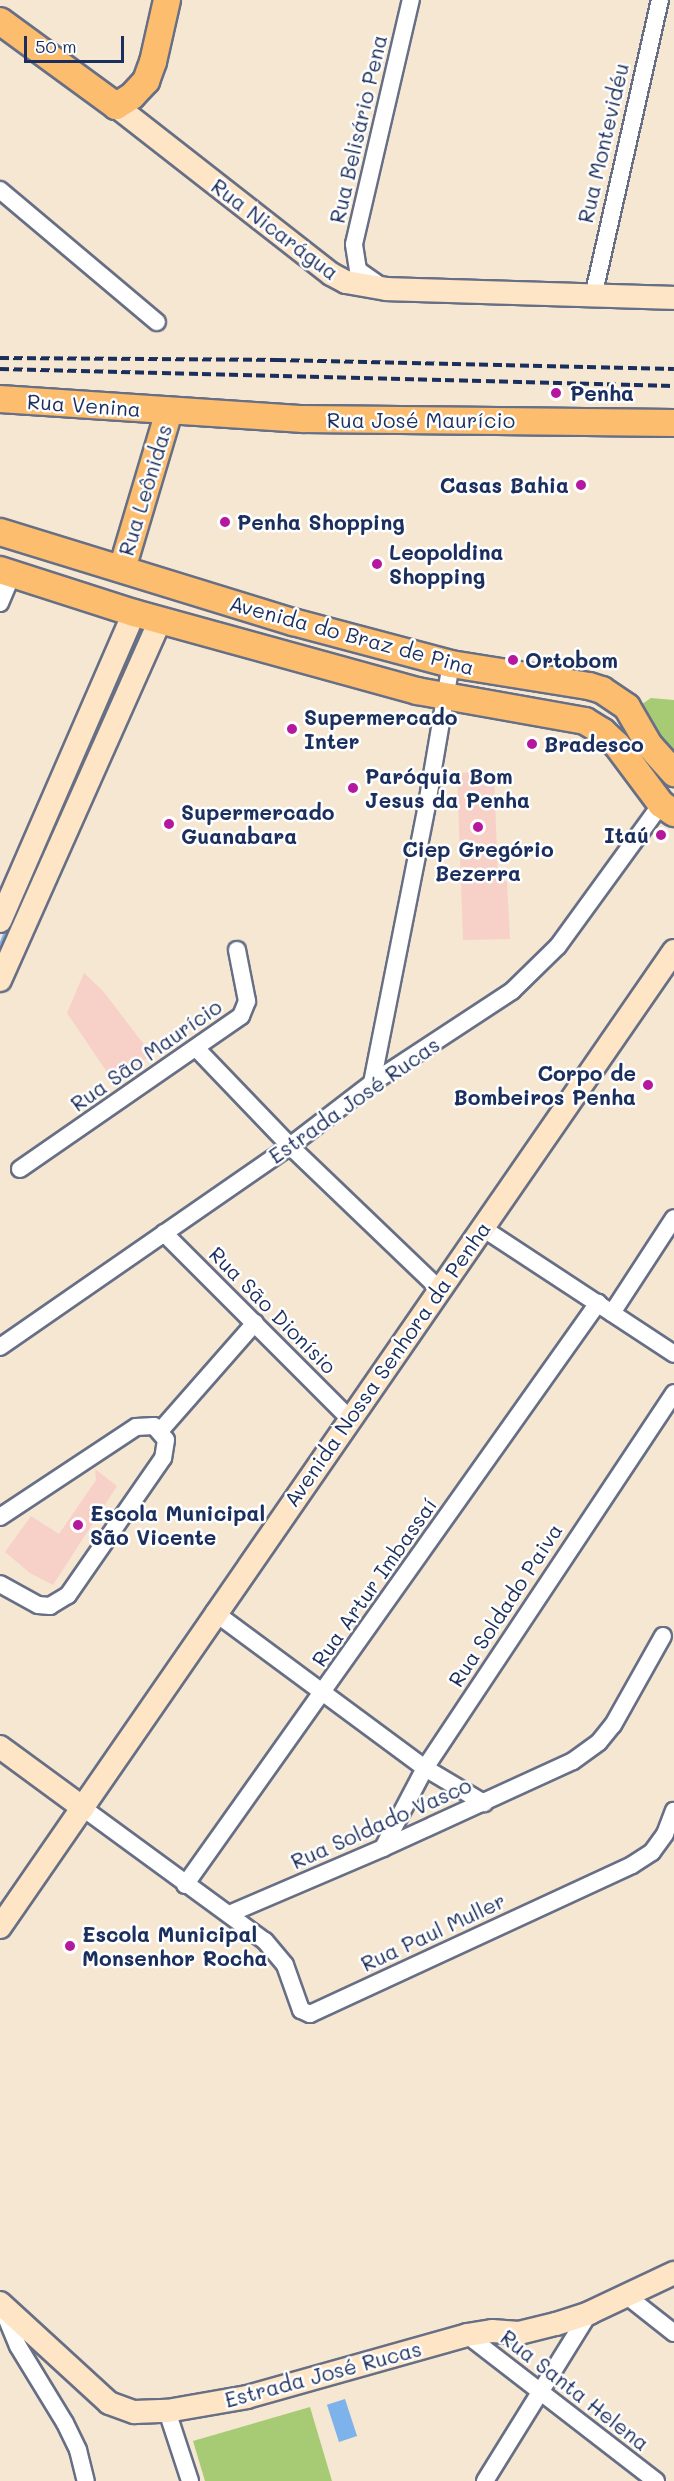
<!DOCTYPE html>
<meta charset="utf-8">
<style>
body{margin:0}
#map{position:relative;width:674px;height:2481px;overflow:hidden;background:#f5e7d1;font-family:Mali,sans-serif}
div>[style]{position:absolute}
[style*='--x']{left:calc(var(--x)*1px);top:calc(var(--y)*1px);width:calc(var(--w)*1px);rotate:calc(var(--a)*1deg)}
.built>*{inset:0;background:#f7d1c7}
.green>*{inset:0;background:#a7cb75}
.water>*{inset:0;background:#7db2eb;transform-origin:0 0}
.stream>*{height:4px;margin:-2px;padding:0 2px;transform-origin:2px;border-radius:2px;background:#7db2eb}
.roads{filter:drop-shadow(2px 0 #676f86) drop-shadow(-2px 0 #676f86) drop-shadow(0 2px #676f86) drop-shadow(0 -2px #676f86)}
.street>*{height:16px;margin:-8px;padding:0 8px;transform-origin:8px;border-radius:8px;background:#fff}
.secondary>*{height:22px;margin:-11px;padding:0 11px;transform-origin:11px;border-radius:11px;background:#fee5c5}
.primary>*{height:26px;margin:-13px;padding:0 13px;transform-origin:13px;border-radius:13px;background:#fcbd6e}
.rail>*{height:4px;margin-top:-2px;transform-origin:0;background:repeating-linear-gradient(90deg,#1b2f5e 0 9px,transparent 0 13.5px)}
.dots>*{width:16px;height:16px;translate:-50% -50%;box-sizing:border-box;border:3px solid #fff;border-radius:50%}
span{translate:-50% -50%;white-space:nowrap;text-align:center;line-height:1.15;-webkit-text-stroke:5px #fff;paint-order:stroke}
.street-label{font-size:21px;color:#1b2f5e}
.poi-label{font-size:21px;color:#1b2f5e;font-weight:700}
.left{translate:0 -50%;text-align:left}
.right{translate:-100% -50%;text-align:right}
.scale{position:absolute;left:24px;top:36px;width:100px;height:27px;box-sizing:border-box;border:3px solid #1b2f5e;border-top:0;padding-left:8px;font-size:18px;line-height:21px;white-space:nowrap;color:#1b2f5e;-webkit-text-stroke:4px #fff;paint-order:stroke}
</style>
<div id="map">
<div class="built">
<div style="clip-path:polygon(494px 771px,498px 881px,507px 881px,510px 939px,463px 940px,457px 773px)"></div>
<div style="clip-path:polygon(84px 973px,103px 991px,152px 1055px,113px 1081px,67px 1013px)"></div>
<div style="clip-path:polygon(95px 1469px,117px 1486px,53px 1585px,30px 1573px,5px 1552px,31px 1516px,59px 1534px,96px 1480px)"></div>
</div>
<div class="green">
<div style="clip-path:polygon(651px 698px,674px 700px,674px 762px,633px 710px)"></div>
<div style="clip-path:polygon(310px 2407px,332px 2481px,205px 2481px,193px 2441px)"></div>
</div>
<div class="water">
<div style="left:345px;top:2399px;width:39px;height:19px;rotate:72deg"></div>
</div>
<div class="stream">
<div style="--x:0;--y:947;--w:24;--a:-68"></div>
</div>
<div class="roads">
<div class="street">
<div style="--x:0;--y:190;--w:205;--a:40.1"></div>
<div style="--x:378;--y:284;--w:24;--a:-145"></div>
<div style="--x:358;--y:270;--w:26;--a:-99"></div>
<div style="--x:354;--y:244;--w:251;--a:-76.9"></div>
<div style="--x:593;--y:297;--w:304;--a:-77.3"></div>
<div style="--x:0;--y:603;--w:30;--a:-67"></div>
<div style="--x:196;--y:1048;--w:136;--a:46.2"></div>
<div style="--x:290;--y:1146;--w:207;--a:43.8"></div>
<div style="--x:372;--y:1083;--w:284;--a:-78.8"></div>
<div style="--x:427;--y:804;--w:142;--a:-80.3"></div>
<div style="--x:20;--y:1169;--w:269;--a:-34.7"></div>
<div style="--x:241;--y:1016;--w:16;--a:-68"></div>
<div style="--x:247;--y:1001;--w:52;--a:-101.1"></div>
<div style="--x:481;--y:1227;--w:231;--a:33.3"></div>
<div style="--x:164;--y:1233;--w:263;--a:45"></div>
<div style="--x:612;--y:1313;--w:113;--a:-56.9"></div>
<div style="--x:0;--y:1347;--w:353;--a:-34.7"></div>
<div style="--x:290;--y:1146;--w:103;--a:-37.5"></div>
<div style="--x:372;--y:1083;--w:168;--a:-33.3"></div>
<div style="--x:512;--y:991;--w:64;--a:-44.4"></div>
<div style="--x:558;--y:946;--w:175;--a:-54"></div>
<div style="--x:160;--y:1431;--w:144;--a:-48.7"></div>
<div style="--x:0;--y:1517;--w:163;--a:-33.5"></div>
<div style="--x:136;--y:1427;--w:18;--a:-3"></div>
<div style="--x:154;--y:1426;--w:18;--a:49"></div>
<div style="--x:166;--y:1440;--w:18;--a:99"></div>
<div style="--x:163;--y:1458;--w:167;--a:124.7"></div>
<div style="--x:68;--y:1595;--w:21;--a:149"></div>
<div style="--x:50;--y:1606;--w:12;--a:-175"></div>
<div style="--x:38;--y:1605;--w:43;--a:-151.1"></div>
<div style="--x:214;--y:1612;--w:262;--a:36.5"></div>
<div style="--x:425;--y:1768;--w:69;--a:30.7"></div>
<div style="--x:83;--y:1808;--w:225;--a:36.2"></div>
<div style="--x:265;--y:1941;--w:31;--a:50"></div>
<div style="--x:285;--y:1965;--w:48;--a:70.4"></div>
<div style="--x:301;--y:2010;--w:10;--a:24"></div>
<div style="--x:310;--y:2014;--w:355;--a:-24.8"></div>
<div style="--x:632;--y:1865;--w:24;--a:-33"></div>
<div style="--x:652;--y:1852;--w:22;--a:-54"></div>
<div style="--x:665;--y:1834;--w:25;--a:-69"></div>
<div style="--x:383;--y:1848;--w:90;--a:-62.3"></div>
<div style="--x:425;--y:1768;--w:450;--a:-56.4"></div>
<div style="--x:185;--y:1885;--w:714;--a:-54.64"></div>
<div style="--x:229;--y:1914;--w:168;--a:-23.2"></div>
<div style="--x:383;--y:1848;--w:209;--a:-24.6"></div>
<div style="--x:573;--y:1761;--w:32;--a:-36"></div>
<div style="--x:599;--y:1742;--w:22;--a:-51"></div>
<div style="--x:613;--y:1725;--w:102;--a:-60.7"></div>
<div style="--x:627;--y:2296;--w:60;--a:38.2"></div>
<div style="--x:1;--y:2305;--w:44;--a:67.5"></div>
<div style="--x:18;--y:2346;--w:90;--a:58.6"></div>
<div style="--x:65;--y:2423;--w:30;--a:64"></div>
<div style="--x:78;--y:2450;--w:32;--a:76"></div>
<div style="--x:467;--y:2335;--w:239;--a:37.7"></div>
<div style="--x:167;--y:2411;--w:74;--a:71.8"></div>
<div style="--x:485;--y:2481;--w:198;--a:-58.2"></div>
</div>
<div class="secondary">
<div style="--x:116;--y:106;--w:273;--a:38"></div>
<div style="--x:331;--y:274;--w:17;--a:28"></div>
<div style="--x:346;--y:282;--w:42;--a:9.7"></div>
<div style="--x:387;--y:289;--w:287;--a:1.8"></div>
<div style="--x:0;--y:921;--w:336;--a:-66.5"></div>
<div style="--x:0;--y:980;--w:394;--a:-66"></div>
<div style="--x:0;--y:1747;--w:103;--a:36.3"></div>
<div style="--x:0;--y:1927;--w:1186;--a:-55.37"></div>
<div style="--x:0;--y:2303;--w:148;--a:42.5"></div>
<div style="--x:109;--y:2403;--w:27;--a:20"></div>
<div style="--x:134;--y:2412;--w:33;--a:-2"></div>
<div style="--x:167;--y:2411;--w:81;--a:-9.9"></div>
<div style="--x:247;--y:2397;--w:229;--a:-15.7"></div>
<div style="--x:467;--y:2335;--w:25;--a:-9"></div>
<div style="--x:492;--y:2331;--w:27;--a:4"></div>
<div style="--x:519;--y:2333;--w:38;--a:-14"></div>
<div style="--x:556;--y:2324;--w:35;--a:-18"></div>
<div style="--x:589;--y:2313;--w:94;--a:-25.2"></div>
</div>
<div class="primary">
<div style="--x:0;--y:21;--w:144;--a:36.2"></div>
<div style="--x:116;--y:106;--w:19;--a:-32"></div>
<div style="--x:132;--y:96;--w:21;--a:-47"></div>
<div style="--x:146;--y:81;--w:20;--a:-70"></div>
<div style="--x:153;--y:62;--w:64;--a:-77.3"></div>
<div style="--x:0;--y:399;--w:304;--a:3.8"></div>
<div style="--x:303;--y:419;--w:371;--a:0.6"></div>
<div style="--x:0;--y:532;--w:307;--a:17.1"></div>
<div style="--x:293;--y:622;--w:163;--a:14.9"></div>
<div style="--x:451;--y:664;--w:140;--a:9.1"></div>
<div style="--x:589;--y:686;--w:14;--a:17"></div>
<div style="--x:602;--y:690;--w:30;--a:34"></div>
<div style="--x:627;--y:707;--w:44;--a:59.9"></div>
<div style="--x:649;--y:745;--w:38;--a:48"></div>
<div style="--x:122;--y:569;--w:165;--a:-73.4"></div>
<div style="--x:0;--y:570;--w:141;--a:17.8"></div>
<div style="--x:134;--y:613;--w:294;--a:15.4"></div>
<div style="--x:417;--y:691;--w:171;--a:10.1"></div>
<div style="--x:585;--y:721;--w:21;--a:31"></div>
<div style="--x:603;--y:732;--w:19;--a:43"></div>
<div style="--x:617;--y:745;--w:74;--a:53.3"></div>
<div style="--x:661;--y:804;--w:16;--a:35"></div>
</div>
</div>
<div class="rail">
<div style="--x:0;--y:358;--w:277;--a:0.4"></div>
<div style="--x:277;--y:360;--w:397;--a:1.3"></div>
<div style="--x:0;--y:369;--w:674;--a:1.44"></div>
</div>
<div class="dots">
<div style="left:556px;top:393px;background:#b5179e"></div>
<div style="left:581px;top:485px;background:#b5179e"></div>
<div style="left:225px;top:522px;background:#b5179e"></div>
<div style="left:377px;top:564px;background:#b5179e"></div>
<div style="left:513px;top:660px;background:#b5179e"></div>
<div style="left:292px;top:729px;background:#b5179e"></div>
<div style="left:532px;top:744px;background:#b5179e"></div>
<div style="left:353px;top:788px;background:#b5179e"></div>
<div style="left:169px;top:824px;background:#b5179e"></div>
<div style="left:478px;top:827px;background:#b5179e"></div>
<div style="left:661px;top:835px;background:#b5179e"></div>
<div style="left:648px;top:1085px;background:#b5179e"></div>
<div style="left:78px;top:1525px;background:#b5179e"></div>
<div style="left:70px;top:1946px;background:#b5179e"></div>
</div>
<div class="street-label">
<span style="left:358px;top:129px;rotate:-77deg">Rua Belisário Pena</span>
<span style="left:603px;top:143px;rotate:-77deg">Rua Montevidéu</span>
<span style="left:275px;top:229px;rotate:37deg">Rua Nicarágua</span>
<span style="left:84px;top:405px;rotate:4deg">Rua Venina</span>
<span style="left:421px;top:420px">Rua José Maurício</span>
<span style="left:145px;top:490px;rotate:-73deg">Rua Leônidas</span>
<span style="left:352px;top:635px;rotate:15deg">Avenida do Braz de Pina</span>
<span style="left:146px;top:1055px;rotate:-35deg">Rua São Maurício</span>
<span style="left:354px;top:1100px;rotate:-35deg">Estrada José Rucas</span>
<span style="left:273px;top:1310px;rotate:45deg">Rua São Dionísio</span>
<span style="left:387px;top:1364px;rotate:-55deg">Avenida Nossa Senhora da Penha</span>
<span style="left:374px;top:1582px;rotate:-55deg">Rua Artur Imbassaí</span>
<span style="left:505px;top:1605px;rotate:-57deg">Rua Soldado Paiva</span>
<span style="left:381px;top:1823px;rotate:-24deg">Rua Soldado Vasco</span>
<span style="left:433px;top:1932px;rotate:-25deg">Rua Paul Muller</span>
<span style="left:323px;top:2374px;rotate:-15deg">Estrada José Rucas</span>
<span style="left:575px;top:2390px;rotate:38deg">Rua Santa Helena</span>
</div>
<div class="poi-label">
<span class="left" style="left:570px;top:393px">Penha</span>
<span class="right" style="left:569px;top:485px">Casas Bahia</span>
<span class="left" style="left:237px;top:522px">Penha Shopping</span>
<span class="left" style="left:389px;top:564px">Leopoldina<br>Shopping</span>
<span class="left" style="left:525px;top:660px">Ortobom</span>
<span class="left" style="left:304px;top:729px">Supermercado<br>Inter</span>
<span class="left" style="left:544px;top:744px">Bradesco</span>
<span class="left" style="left:365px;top:788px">Paróquia Bom<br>Jesus da Penha</span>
<span class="left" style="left:181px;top:824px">Supermercado<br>Guanabara</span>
<span class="right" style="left:649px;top:835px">Itaú</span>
<span style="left:478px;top:861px">Ciep Gregório<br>Bezerra</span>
<span class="right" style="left:636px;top:1085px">Corpo de<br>Bombeiros Penha</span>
<span class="left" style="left:90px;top:1525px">Escola Municipal<br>São Vicente</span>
<span class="left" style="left:82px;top:1946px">Escola Municipal<br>Monsenhor Rocha</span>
</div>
<div class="scale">50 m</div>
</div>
